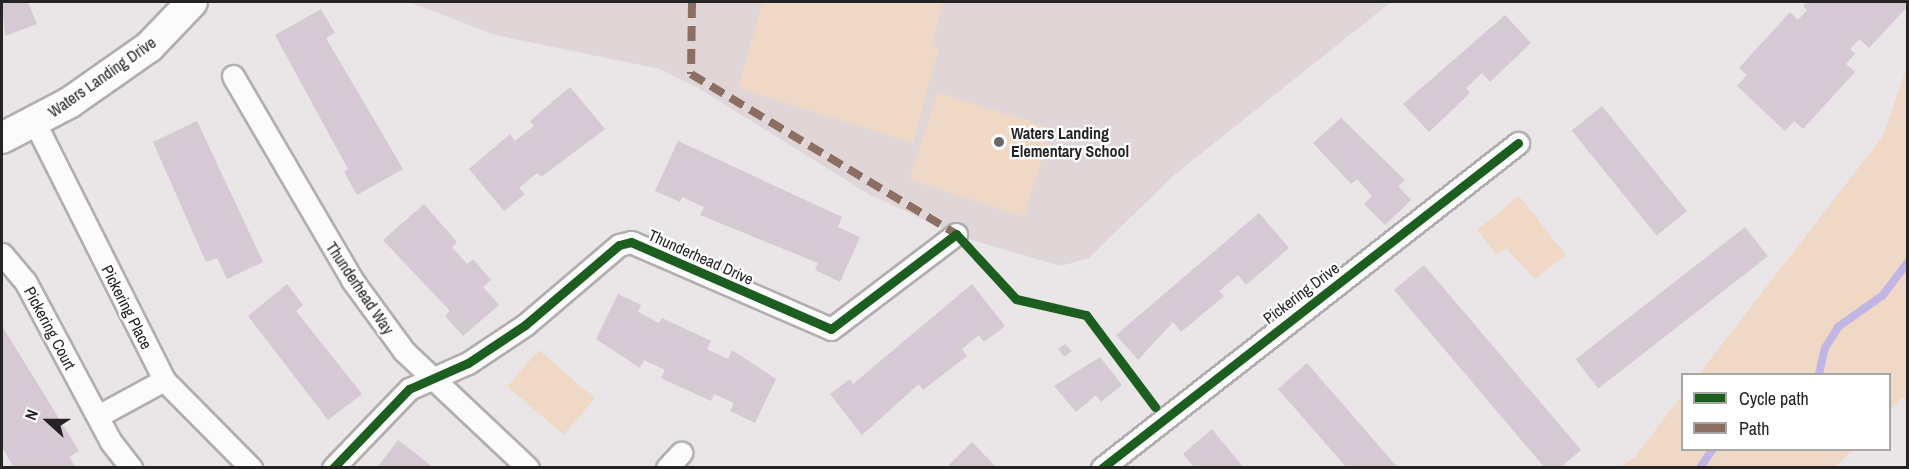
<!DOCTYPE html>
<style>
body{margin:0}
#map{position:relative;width:1909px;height:469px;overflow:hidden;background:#eae5e6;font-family:"Archivo Narrow",sans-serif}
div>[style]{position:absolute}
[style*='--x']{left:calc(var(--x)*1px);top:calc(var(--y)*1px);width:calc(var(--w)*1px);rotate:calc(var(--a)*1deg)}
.built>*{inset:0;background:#e0d6d8}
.green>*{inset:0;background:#efd9c6;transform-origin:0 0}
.stream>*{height:8px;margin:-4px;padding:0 4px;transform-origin:4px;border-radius:4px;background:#c1b5e3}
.building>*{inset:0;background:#d5c9d3;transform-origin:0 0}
.roads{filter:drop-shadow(2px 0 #b2aeaf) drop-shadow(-2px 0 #b2aeaf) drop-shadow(0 2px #b2aeaf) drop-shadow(0 -2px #b2aeaf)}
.street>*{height:21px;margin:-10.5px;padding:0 10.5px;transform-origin:10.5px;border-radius:10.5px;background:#fcfbfb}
.secondary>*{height:30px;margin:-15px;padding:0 15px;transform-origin:15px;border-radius:15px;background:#fcfbfb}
.quiet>*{height:8px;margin-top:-4px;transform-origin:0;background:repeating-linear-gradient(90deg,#8d6e63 0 15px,transparent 0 23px)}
.cycleway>*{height:9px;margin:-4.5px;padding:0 4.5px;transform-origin:4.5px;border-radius:4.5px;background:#1b5e20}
.dots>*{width:16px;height:16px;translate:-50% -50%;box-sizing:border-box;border:3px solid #fff;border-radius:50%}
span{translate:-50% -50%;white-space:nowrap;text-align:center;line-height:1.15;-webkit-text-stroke:4.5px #fff;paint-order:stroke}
.street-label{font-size:16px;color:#262324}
.poi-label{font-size:16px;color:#262324;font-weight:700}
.left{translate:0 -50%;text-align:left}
.frame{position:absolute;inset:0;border:3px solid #262324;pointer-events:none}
.legend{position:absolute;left:1681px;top:373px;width:210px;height:78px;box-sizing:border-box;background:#fff;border:2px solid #a8a7a7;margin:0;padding:8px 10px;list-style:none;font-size:18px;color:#262324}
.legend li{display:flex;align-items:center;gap:12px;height:30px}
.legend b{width:30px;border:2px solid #a8a7a7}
.north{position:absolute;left:18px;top:391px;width:60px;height:60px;-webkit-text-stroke:4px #fff;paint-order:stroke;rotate:291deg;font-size:16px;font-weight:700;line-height:24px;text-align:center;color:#262324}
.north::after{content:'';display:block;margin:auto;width:21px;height:27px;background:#262324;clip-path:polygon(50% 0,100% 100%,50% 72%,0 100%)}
</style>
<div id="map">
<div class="built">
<div style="clip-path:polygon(409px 2px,1391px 2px,1173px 176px,1089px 258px,1061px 266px,961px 237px,870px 195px,698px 88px,660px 69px,495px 35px)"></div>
</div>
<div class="green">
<div style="clip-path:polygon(763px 2px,943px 2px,932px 46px,938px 49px,913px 143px,738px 88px)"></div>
<div style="clip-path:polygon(1907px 67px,1907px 399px,1901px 398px,1890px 410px,1890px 374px,1699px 374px,1883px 136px)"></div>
<div style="left:938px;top:92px;width:120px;height:92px;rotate:18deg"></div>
<div style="clip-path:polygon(1519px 196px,1566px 255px,1535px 279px,1506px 248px,1497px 255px,1477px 230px)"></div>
<div style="left:539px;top:350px;width:74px;height:48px;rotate:41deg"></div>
<div style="clip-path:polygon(1682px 395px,1682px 450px,1852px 450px,1835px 467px,1620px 467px,1635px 457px)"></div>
</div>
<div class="stream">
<div style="--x:1819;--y:374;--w:27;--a:-77"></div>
<div style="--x:1825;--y:348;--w:25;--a:-58"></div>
<div style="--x:1838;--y:327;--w:55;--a:-35.4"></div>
<div style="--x:1883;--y:295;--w:41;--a:-52.9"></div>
<div style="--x:1700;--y:468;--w:22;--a:-56"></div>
</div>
<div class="building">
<div style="clip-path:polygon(2px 2px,28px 2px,37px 24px,5px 36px)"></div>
<div style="clip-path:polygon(1807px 2px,1908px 2px,1908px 6px,1869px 48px,1859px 39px,1850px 49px,1855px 54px,1846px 64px,1855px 72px,1803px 129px,1794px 121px,1785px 131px,1737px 86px,1747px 75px,1739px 68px,1790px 12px,1798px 20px,1807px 10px,1803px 6px)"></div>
<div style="clip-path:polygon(321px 9px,335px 33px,326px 38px,403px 169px,357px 195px,344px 172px,348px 169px,275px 35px)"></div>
<div style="clip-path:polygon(1505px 15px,1531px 43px,1490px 82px,1482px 73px,1466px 88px,1470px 93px,1429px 132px,1403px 104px)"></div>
<div style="clip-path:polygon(570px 87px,605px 129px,541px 177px,537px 173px,519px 188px,525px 194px,504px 211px,469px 169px,510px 134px,515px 141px,534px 126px,530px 121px)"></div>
<div style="left:1602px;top:106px;width:135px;height:39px;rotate:51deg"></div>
<div style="clip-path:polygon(1341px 118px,1405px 180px,1398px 186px,1411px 200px,1385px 225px,1364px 204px,1372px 196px,1357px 179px,1351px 184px,1313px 143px)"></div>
<div style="clip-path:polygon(197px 121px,263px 262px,227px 279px,217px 258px,206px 262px,153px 142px)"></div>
<div style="clip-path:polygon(678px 141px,842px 217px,838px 227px,860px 237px,840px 282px,815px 270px,818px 263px,700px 215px,704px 207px,682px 197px,680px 202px,655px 191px)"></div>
<div style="clip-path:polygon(424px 204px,457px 242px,452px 247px,467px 264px,473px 259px,491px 280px,483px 287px,499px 305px,463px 336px,445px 316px,450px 311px,383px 240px)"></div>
<div style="clip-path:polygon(1259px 213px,1289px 248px,1246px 285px,1238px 275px,1219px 291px,1224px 296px,1181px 332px,1173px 322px,1138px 360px,1116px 335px)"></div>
<div style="left:1745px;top:227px;width:37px;height:215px;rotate:52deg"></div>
<div style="clip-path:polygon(1424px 265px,1581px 450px,1560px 468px,1545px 468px,1394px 290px)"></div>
<div style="clip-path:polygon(287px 284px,303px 305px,296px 311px,362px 394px,328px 420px,248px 316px)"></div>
<div style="clip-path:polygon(972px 284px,1005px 326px,984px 342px,979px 335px,962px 349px,967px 356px,923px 390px,919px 384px,862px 435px,830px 394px,850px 379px,853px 384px)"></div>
<div style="clip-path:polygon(618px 294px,641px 305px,638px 312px,659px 323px,662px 318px,711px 341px,707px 349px,728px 359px,732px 350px,776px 379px,755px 423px,730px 411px,734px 403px,714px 394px,711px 401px,661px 378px,665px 370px,644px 360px,640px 368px,596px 339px)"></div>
<div style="clip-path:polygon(2px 326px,79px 451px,69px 457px,76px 468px,14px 468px,2px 447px)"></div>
<div style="clip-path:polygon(1065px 344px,1072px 351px,1064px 357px,1058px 349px)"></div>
<div style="clip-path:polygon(1100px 357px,1122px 385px,1101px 402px,1096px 395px,1076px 412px,1054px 386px)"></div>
<div style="clip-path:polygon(1307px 363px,1398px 468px,1347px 468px,1278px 389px)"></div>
<div style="clip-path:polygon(1212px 429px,1244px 468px,1195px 468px,1183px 454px)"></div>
<div style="clip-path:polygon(398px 440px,434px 468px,377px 468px)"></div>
<div style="clip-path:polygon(972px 442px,997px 468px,946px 468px)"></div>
</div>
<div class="roads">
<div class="street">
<div style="--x:233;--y:76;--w:236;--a:59.7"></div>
<div style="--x:352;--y:280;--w:88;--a:53.8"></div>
<div style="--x:404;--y:351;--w:170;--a:43.3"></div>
<div style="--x:35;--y:123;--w:288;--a:63.3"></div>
<div style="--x:164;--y:380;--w:124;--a:45.3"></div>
<div style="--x:2;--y:254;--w:35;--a:50"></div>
<div style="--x:25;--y:281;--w:183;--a:61.9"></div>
<div style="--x:111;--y:442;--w:33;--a:52"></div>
<div style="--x:98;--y:416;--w:75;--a:-28.6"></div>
<div style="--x:333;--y:468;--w:110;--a:-46.1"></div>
<div style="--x:409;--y:389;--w:64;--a:-23.8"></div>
<div style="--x:468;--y:363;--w:69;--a:-33.7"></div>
<div style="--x:525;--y:325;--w:123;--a:-40.4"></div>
<div style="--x:619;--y:245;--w:12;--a:-14"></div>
<div style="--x:631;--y:242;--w:218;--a:23.5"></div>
<div style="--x:831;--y:329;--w:157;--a:-37.2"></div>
<div style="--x:667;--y:468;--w:21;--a:-47"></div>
<div style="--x:1102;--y:468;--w:528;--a:-38"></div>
</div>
<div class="secondary">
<div style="--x:2;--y:138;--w:76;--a:-27.6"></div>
<div style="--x:69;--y:103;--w:98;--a:-35"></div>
<div style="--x:149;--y:47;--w:62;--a:-46.3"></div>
</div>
</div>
<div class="quiet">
<div style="--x:692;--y:3;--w:71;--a:90.8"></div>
<div style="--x:691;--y:74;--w:310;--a:31.1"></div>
</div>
<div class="cycleway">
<div style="--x:333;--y:468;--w:110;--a:-46.1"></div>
<div style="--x:409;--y:389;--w:64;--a:-23.8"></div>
<div style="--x:468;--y:363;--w:69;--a:-33.7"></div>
<div style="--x:525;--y:325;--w:123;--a:-40.4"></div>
<div style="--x:619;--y:245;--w:12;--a:-14"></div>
<div style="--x:631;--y:242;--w:218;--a:23.5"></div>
<div style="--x:831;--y:329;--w:157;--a:-37.2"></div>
<div style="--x:956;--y:234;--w:88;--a:47.3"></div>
<div style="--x:1016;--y:299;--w:72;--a:12.9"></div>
<div style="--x:1086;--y:315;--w:115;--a:53.1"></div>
<div style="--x:1102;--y:468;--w:528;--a:-38"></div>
</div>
<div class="dots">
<div style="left:999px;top:142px;background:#6b6768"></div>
</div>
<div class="street-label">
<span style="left:102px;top:77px;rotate:-35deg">Waters Landing Drive</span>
<span style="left:701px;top:257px;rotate:24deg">Thunderhead Drive</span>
<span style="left:360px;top:288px;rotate:56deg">Thunderhead Way</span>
<span style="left:1301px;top:293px;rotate:-37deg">Pickering Drive</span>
<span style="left:127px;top:307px;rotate:63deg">Pickering Place</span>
<span style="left:50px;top:328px;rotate:62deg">Pickering Court</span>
</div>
<div class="poi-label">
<span class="left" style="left:1011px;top:142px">Waters Landing<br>Elementary School</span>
</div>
<div class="frame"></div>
<ul class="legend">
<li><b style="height:8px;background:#1b5e20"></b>Cycle path</li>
<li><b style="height:8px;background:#8d6e63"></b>Path</li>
</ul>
<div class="north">N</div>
</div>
